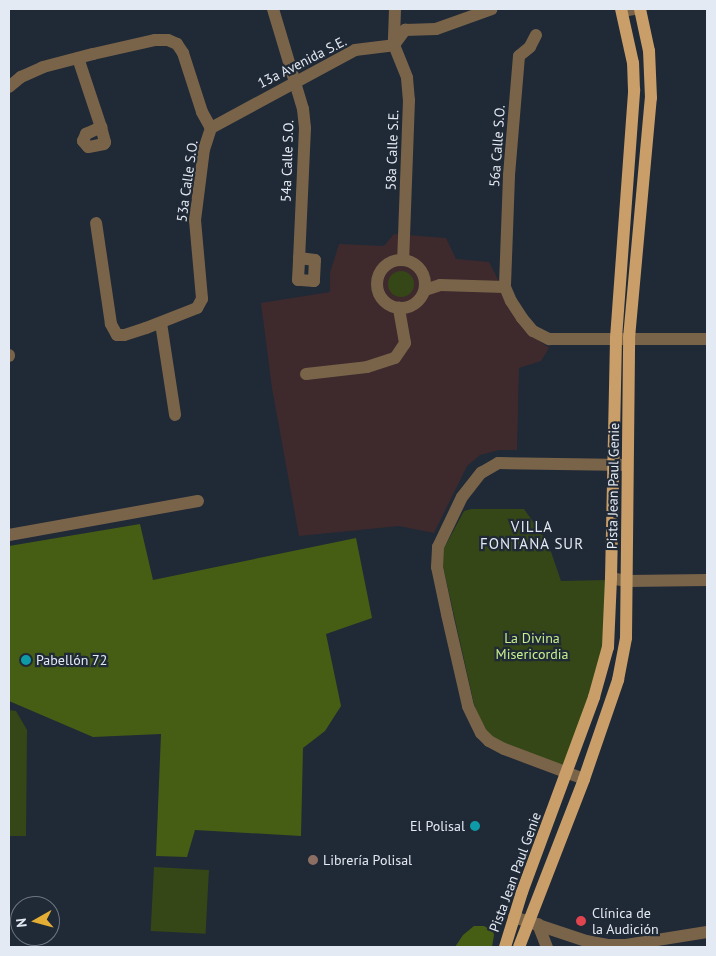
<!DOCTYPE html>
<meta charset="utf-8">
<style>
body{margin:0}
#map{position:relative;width:716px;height:956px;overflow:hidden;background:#202936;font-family:"PT Sans",sans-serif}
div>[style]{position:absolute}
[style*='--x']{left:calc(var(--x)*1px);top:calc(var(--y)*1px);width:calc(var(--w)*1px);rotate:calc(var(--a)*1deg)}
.commercial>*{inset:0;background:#3e2a2d}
.green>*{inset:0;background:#354716;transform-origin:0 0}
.round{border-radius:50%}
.forest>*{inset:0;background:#455e14}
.minor>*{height:12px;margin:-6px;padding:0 6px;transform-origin:6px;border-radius:6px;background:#79644a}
.minor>.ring{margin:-6px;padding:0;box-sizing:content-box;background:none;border:12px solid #79644a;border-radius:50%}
.major>*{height:12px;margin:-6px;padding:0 6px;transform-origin:6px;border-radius:6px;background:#c99e68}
.dots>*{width:14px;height:14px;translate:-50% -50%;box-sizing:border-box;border:2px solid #202936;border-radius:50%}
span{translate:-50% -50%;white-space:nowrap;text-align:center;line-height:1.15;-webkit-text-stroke:4.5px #202936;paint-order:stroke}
.street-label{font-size:14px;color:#e4eaf3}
.park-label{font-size:14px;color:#c7ef8c}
.poi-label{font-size:14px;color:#e4eaf3}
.left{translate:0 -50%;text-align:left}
.right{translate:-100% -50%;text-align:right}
.neighbourhood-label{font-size:15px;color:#e4eaf3;letter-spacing:1px}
.frame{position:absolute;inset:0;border:10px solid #e4eaf3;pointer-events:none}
.north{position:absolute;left:10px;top:896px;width:50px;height:50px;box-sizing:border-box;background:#202936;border:1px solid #6e7682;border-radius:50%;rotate:263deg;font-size:14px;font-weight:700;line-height:20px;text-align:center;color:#e4eaf3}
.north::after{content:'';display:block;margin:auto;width:18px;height:22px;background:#e4ae35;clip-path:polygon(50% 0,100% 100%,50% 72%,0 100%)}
</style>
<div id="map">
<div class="commercial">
<div style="clip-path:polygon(394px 234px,446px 238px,456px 259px,489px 262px,523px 328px,549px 348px,541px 361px,519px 368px,517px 450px,499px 450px,480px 455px,467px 466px,434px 533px,399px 526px,299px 536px,272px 388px,261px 303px,330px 292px,330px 273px,339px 244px,384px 246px)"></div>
</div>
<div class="green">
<div class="round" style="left:388px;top:271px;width:26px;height:26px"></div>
<div style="clip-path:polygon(471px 509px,524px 509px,548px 543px,561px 581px,607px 580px,605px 646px,565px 768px,492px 739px,484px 731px,474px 704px,443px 566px,442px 552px,464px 511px)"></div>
<div style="clip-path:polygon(9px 710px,16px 711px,27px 730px,26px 836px,9px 836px)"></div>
<div style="left:154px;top:867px;width:55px;height:64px;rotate:3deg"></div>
</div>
<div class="forest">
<div style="clip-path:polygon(140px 524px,153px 580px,356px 538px,372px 618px,326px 634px,341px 706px,325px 731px,303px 748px,301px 836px,195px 830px,187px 857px,156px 856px,161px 734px,93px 737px,9px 701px,9px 546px)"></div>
<div style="clip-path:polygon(474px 926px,484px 926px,493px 931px,494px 935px,492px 947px,455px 947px,463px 935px)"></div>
</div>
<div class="minor">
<div style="--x:273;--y:9;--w:104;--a:73.3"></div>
<div style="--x:303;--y:109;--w:19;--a:84"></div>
<div style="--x:305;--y:128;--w:130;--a:92.6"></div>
<div style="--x:395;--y:9;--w:36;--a:92"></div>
<div style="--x:394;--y:45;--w:35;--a:68"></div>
<div style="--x:407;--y:78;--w:22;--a:85"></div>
<div style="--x:409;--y:100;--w:160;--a:92.1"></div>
<div style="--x:622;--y:11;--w:12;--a:-9"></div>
<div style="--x:536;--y:35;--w:13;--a:117"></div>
<div style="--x:530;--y:47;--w:14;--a:141"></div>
<div style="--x:519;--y:56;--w:120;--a:94.8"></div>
<div style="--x:509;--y:176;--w:111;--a:92.1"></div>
<div style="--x:505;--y:287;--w:15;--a:67"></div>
<div style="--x:511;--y:301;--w:20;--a:57"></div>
<div style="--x:522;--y:318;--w:17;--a:50"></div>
<div style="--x:533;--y:331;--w:18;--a:27"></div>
<div style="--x:549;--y:339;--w:158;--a:0"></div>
<div style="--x:394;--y:45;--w:19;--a:-54"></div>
<div style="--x:405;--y:30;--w:31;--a:-2"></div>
<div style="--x:436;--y:29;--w:59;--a:-19.7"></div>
<div style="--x:78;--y:58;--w:73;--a:71.6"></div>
<div style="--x:101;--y:127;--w:16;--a:75"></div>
<div style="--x:105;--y:142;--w:2;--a:117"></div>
<div style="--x:104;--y:144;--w:16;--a:169"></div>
<div style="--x:88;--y:147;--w:8;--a:-130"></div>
<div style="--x:83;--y:141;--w:8;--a:-67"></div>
<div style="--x:86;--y:134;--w:17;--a:-25"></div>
<div style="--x:9;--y:87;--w:16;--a:-40"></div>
<div style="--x:21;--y:77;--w:24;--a:-24"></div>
<div style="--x:43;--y:67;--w:52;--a:-14.6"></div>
<div style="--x:93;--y:54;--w:64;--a:-12.7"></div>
<div style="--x:155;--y:40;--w:13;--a:0"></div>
<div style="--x:168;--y:40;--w:10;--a:24"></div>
<div style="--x:177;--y:44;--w:11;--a:56"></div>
<div style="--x:183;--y:53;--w:62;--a:72.1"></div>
<div style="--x:202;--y:112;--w:18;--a:61"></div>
<div style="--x:211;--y:128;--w:22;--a:108"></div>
<div style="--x:204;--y:149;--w:72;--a:97.2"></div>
<div style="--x:195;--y:220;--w:79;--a:84.9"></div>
<div style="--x:202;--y:299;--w:10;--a:119"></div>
<div style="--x:197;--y:308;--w:55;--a:158.6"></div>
<div style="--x:146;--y:328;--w:23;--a:162"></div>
<div style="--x:124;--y:335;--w:7;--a:180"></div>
<div style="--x:117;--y:335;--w:13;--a:-119"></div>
<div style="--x:111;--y:324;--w:102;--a:-98.4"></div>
<div style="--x:211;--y:128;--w:164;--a:-28.4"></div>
<div style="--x:355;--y:50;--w:39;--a:-7"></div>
<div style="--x:299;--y:258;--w:16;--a:7"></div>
<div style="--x:315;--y:260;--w:21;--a:93"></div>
<div style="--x:314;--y:281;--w:16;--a:-176"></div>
<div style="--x:298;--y:280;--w:22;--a:-87"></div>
<div class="ring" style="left:377px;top:260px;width:36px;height:36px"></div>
<div style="--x:425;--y:290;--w:16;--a:-18"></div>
<div style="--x:440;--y:285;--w:65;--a:1.8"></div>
<div style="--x:161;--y:323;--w:93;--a:81.3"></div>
<div style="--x:9;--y:355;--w:1;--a:90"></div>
<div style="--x:306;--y:374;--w:61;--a:-6.5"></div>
<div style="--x:367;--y:367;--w:29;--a:-18"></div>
<div style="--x:395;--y:358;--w:18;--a:-56"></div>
<div style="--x:405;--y:343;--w:36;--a:-100"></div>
<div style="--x:9;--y:535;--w:192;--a:-10.2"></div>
<div style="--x:611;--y:578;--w:16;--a:11"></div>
<div style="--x:627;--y:581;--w:80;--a:-0.7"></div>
<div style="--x:584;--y:779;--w:85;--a:-159.4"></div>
<div style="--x:504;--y:749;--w:17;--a:-152"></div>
<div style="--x:489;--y:741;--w:11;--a:-135"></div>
<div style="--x:481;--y:733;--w:30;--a:-116"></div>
<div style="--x:468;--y:706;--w:94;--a:-102.9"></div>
<div style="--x:447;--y:614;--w:48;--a:-102"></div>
<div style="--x:437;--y:567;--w:20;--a:-87"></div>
<div style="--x:438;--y:547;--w:55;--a:-64.4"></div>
<div style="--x:462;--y:497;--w:31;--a:-52"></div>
<div style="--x:481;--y:473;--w:20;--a:-30"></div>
<div style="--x:498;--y:463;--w:129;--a:0.9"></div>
<div style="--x:514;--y:917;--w:76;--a:18.4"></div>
<div style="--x:586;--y:941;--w:22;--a:10"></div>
<div style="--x:608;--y:945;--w:18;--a:0"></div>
<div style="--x:626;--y:945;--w:82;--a:-9.1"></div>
<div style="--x:538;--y:924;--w:25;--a:69"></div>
</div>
<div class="major">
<div style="--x:505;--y:947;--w:58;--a:-72.8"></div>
<div style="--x:522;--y:892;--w:208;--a:-69.7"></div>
<div style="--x:594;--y:697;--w:52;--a:-74.4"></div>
<div style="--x:608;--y:647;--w:69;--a:-87.5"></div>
<div style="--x:611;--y:578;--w:240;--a:-88.8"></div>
<div style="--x:616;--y:338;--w:249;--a:-85.8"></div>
<div style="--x:634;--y:90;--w:27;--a:-92"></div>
<div style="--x:633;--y:63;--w:55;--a:-102.5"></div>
<div style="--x:519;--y:947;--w:180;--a:-68.8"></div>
<div style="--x:584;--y:779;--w:105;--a:-71"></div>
<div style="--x:618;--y:680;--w:43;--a:-79.2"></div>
<div style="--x:626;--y:638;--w:300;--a:-89.4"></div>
<div style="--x:629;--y:338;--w:241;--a:-84.8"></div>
<div style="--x:651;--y:98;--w:47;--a:-92.4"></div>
<div style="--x:649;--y:51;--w:43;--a:-102.1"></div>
</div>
<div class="dots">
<div style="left:26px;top:660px;background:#0f9aa8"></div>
<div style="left:475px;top:826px;background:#0f9aa8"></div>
<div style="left:313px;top:860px;background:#8d6e63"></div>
<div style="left:581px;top:921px;background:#e0444e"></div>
</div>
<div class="street-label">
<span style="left:302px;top:62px;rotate:-27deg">13a Avenida S.E.</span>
<span style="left:497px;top:146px;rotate:-86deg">56a Calle S.O.</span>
<span style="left:392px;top:150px;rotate:-88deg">58a Calle S.E.</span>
<span style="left:287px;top:161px;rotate:-88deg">54a Calle S.O.</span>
<span style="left:187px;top:181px;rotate:-82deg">53a Calle S.O.</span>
<span style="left:613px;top:486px;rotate:-89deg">Pista Jean Paul Genie</span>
<span style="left:515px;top:872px;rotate:-70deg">Pista Jean Paul Genie</span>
</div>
<div class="park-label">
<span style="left:532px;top:646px">La Divina<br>Misericordia</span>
</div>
<div class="poi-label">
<span class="left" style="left:36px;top:660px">Pabellón 72</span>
<span class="right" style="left:465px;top:826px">El Polisal</span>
<span class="left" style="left:323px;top:860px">Librería Polisal</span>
<span class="left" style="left:592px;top:921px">Clínica de<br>la Audición</span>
</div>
<div class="neighbourhood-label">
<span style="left:532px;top:535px">VILLA<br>FONTANA SUR</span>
</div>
<div class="frame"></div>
<div class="north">N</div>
</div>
